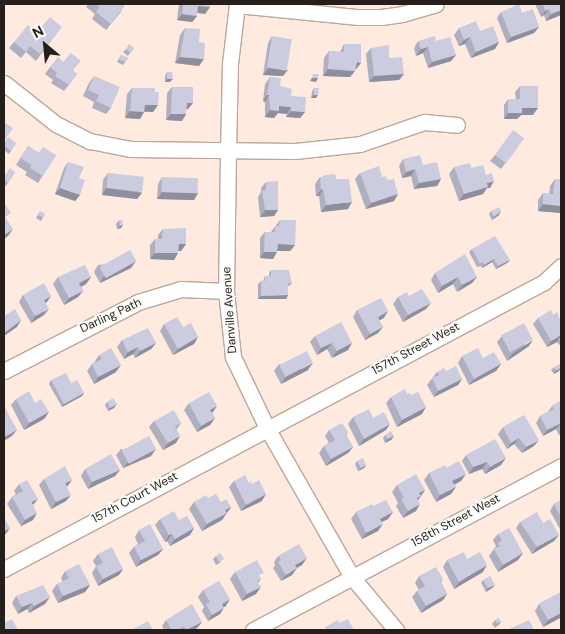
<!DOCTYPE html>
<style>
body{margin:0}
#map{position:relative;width:565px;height:634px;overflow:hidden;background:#ffeae0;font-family:"DM Sans",sans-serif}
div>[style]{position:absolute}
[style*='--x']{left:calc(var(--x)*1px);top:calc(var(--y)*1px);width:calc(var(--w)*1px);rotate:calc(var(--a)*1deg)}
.roads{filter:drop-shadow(1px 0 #baa79d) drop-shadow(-1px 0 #baa79d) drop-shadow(0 1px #baa79d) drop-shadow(0 -1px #baa79d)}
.minor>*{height:15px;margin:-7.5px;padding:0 7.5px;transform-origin:7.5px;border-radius:7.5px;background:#fff}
.wall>*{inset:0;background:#afafc0}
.shaded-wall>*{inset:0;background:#8e8f9c}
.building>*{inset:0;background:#cbccdf;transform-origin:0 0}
span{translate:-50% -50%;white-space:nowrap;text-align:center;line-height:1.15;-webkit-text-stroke:4px #fcfcfc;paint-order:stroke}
.street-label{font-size:12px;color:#251e1a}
.frame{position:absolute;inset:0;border:5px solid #251e1a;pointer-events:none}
.north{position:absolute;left:20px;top:20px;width:50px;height:50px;-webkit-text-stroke:4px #fcfcfc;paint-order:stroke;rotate:332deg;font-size:14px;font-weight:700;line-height:20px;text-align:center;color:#251e1a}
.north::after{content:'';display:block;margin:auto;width:18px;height:22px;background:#251e1a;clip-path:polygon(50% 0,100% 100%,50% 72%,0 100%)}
</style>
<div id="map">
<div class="roads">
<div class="minor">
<div style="--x:237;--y:4;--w:60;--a:96.7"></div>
<div style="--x:230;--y:64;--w:88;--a:91.3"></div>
<div style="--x:228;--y:152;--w:139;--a:90.8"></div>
<div style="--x:226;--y:291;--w:66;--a:83.9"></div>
<div style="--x:233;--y:357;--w:79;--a:64.4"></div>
<div style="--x:267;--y:428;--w:172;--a:60.3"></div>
<div style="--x:352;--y:577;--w:69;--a:50.3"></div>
<div style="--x:237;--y:5;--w:122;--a:5.7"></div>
<div style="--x:358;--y:17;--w:23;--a:0"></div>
<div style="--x:381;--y:17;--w:21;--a:-8"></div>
<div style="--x:402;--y:14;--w:35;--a:-16"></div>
<div style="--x:4;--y:83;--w:66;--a:38.3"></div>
<div style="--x:56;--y:124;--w:38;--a:27"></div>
<div style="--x:90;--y:141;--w:42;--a:11"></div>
<div style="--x:131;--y:149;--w:164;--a:0.7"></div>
<div style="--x:295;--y:151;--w:65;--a:-6.1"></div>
<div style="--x:360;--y:144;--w:68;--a:-19"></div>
<div style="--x:424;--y:122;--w:33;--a:5"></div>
<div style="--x:4;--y:371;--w:151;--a:-27.2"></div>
<div style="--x:138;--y:302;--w:45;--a:-16.8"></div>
<div style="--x:181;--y:289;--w:45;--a:2.5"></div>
<div style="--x:4;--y:569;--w:612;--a:-27.99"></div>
<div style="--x:544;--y:282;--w:23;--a:-43"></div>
<div style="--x:253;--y:630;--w:349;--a:-28"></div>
</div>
</div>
<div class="wall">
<div style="clip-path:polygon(88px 4px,123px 4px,121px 12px,106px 30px,92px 19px,95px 14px,86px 7px)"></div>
<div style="clip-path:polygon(179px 4px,210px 4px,205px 14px,197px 13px,197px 16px,192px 22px,177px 20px)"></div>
<div style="clip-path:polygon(535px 4px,561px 4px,561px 15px,546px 21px,544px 15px,541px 17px)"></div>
<div style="clip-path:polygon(501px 12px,522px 13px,539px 27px,534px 33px,507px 43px,497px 18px)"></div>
<div style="clip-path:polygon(185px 28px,199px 42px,199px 66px,175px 63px,180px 35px)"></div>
<div style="clip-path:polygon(459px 28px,480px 31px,499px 42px,495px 49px,471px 58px,465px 44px,459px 46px,454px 35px)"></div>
<div style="clip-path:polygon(37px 32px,57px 33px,36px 61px,26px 52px,21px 58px,9px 48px,14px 42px)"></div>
<div style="clip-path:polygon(272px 36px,283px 76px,263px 75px,268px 43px)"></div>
<div style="clip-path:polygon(418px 41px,456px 55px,451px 61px,428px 68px,423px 53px,416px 56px,414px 48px)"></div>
<div style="clip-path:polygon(344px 44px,361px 63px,350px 77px,323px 76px,324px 58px,329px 51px,340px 52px)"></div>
<div style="clip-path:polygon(134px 48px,128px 56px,123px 52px,126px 49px)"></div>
<div style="clip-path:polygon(371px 48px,389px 58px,404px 74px,399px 80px,369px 82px,366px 54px)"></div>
<div style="clip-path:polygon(121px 55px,128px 58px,123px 65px,117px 62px)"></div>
<div style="clip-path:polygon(50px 67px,73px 71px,77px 74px,64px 91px,51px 83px,53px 80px,45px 74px)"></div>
<div style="clip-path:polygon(167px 72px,170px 82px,165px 82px,165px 76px)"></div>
<div style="clip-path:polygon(94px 76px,111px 108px,106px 114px,92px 108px,94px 102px,83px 96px,89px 83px)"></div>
<div style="clip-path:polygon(270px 77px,291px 96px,305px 112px,300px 118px,286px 117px,287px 114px,278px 113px,274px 118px,265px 117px,265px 102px,263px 101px,265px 84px)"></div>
<div style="clip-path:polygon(520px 86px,533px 115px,521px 115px,517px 119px,504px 119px,504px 105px,508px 99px,516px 99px,515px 92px)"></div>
<div style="clip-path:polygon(172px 87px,193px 103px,188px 109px,186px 109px,186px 114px,182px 121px,166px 120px,167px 93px)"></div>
<div style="clip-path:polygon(132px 88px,155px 92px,158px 105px,153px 112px,144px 112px,140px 119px,125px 118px,127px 94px)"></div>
<div style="clip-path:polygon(314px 88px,316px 98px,311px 98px,312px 92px)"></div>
<div style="clip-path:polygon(16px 143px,9px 154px,4px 150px,4px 144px)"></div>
<div style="clip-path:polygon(519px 145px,501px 169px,490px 161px,495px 155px)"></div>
<div style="clip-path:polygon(28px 146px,39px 153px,56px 155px,38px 183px,25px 175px,27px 172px,16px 165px)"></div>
<div style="clip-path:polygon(403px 159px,423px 165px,441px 179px,437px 186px,414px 189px,411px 176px,402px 178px,399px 166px)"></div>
<div style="clip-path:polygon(68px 162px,79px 178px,80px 195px,75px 201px,55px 194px,64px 168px)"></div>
<div style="clip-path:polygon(454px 167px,471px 168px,490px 188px,487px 188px,483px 194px,459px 201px,449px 174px)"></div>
<div style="clip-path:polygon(15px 172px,6px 186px,4px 185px,4px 177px)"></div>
<div style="clip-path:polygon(108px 173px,142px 193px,137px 199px,102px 195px,103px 180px)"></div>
<div style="clip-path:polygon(360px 173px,382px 177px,387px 180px,398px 194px,394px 201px,366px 209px,355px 179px)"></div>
<div style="clip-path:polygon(325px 175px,336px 179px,348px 209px,321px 212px,319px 196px,316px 196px,315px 184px,320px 177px,323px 177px)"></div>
<div style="clip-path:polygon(162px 177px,198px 193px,194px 200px,157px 199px,158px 184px)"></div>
<div style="clip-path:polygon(555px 179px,561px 179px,561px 213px,538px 211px,538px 200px,543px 193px,549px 194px,550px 186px)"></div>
<div style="clip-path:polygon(266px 182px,278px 210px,274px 216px,260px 217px,258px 197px,261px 192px,261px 188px)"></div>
<div style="clip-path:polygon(40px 211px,43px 218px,41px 221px,36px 218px)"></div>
<div style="clip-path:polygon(491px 211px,499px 215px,492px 220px,489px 214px)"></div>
<div style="clip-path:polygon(119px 220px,123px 225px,121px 228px,117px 229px,116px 224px)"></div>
<div style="clip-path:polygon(280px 220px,295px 245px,290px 251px,277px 251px,273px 259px,260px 258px,260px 238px,265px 232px,271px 232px)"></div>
<div style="clip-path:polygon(163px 229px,186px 244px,181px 251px,178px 251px,178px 253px,174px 260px,150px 259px,150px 245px,155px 239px,158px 239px,158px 235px)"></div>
<div style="clip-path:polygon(472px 249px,510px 260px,507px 263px,496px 269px,492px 262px,482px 268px,481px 266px,477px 267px,469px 252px)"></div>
<div style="clip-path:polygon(136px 261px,131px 268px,100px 283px,94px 272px,98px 265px)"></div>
<div style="clip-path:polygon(271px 270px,292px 283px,289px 286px,288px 286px,288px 295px,286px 299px,258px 299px,258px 284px,261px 281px,263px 281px,265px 276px,269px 276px,269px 273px)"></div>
<div style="clip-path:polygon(435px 273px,477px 277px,472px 283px,457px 292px,453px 284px,438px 293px,431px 280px)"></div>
<div style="clip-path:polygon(58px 277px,91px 277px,86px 284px,81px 287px,83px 291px,78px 297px,64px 305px,53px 284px)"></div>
<div style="clip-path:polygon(23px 295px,47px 302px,45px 303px,44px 315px,31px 323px,19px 302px)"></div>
<div style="clip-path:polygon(409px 296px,426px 309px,403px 322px,393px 304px,398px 297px)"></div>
<div style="clip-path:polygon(357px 310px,384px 318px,379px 320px,383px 327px,378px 333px,365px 340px,353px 317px)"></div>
<div style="clip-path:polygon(553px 315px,560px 319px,561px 318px,561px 344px,559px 345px,557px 342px,547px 347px,533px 324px,538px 318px)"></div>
<div style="clip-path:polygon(164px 324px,183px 327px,198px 337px,194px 344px,173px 355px,160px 331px)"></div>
<div style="clip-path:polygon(315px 336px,352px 343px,348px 350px,332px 358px,327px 349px,317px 355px,310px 342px)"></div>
<div style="clip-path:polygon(502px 336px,529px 346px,507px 361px,497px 342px)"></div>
<div style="clip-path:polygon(122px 340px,156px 343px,151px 349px,135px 358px,133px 354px,124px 359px,117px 347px)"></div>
<div style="clip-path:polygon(99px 355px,116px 372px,94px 384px,87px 371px,92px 364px,95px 362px,95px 361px)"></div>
<div style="clip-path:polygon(462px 356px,483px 358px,501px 364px,496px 371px,469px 385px,458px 363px)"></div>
<div style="clip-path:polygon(279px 364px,308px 370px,281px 384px,274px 371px)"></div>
<div style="clip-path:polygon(554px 367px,559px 371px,554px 374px,551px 370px)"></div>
<div style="clip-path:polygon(446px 371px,462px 379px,458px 385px,434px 397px,427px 385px,437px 372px)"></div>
<div style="clip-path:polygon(51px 380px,71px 383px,84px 393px,82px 396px,62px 407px,49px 384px)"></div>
<div style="clip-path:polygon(391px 397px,422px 414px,397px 427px,386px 403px)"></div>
<div style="clip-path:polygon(16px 399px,35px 403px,49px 412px,44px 419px,24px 430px,11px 405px)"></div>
<div style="clip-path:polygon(561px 401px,561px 434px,559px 435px,556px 429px,543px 436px,536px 423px,540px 416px,548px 412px,552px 406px)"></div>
<div style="clip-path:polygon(107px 402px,114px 408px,108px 411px,105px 405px)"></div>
<div style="clip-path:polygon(189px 403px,217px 406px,212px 413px,215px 418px,210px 425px,197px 432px,184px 410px)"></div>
<div style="clip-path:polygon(353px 417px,373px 418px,386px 430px,359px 446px,348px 424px)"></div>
<div style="clip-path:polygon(154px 421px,181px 423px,177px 429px,176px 443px,163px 450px,149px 427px)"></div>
<div style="clip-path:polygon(503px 427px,534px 446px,522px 453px,514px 444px,507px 449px,498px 434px)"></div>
<div style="clip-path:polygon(329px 430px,348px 432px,346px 435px,353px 447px,348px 453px,326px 466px,319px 453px,324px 446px,329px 443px,325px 436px)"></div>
<div style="clip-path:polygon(385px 435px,394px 436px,391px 440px,385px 443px,383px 438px)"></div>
<div style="clip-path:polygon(121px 449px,151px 456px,123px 468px,116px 455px)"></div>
<div style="clip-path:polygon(466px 455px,501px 465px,485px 474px,482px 469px,469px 474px,462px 461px)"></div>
<div style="clip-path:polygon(357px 461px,366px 465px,364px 468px,358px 471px,355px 464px)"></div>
<div style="clip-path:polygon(446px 468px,461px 481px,454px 485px,456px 487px,451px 494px,436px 502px,424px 480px,429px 473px)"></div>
<div style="clip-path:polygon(85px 469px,120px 470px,115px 476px,88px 489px,81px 476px)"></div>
<div style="clip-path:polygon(44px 479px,67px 487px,66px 501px,51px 509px,39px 485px)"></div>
<div style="clip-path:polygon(234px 481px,249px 483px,262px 501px,241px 511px,229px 487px)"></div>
<div style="clip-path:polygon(19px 484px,33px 506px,33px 520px,21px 526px,7px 504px,12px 497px,16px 494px,14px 491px)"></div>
<div style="clip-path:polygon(397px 485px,425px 490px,418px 500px,416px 511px,403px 518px,396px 506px,398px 503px,392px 492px)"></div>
<div style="clip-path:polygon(208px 498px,221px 502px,231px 507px,222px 520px,202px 531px,189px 509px,194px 502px)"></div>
<div style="clip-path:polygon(561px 500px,561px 531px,550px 511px,554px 504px)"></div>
<div style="clip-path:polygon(373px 506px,393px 512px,388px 519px,382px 522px,378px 531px,362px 539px,351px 519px,356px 512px)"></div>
<div style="clip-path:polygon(160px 519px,179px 520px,194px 528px,190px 535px,170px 546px,167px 541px,165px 542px,155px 525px)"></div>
<div style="clip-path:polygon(520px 522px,559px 535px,554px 541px,532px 554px,516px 528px)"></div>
<div style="clip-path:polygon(139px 530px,163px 549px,158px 555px,136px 567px,129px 553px,134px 547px,138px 544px,135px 537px)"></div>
<div style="clip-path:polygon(498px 534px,523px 553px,518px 560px,498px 572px,489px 556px,496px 546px,493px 540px)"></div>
<div style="clip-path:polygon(98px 554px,123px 569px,119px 575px,98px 586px,92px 573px,96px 566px,93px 561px)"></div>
<div style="clip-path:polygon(216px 556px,221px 562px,216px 565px,213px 559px)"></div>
<div style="clip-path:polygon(278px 556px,302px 565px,297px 568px,292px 575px,281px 581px,273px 568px,275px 565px,274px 562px)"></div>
<div style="clip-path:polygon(467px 559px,483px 572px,454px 589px,443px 567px,447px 560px)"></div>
<div style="clip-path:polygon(65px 571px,90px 585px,85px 592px,58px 603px,52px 591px,57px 584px,63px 582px,61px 578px)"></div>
<div style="clip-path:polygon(235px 572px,261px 579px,258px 583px,256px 594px,242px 601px,230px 579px)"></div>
<div style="clip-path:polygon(419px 576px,443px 579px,441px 582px,447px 594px,443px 600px,421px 613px,412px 597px,417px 591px,419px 590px,415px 583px)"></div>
<div style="clip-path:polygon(483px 580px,495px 585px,492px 588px,486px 592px,481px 583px)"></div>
<div style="clip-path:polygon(203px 590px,226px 606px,224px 607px,220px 614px,208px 621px,202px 611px,204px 607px,198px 597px)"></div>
<div style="clip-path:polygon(561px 592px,561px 621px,560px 618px,543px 627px,535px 611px,539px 604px)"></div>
<div style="clip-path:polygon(16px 596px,45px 604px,29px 613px,27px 609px,18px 614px,12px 603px)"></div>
<div style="clip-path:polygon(166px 620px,202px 622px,197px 628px,194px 630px,164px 630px,162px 626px)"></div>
<div style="clip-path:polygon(495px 620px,501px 622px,499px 625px,495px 628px,492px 624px)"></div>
</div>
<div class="shaded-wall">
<div style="clip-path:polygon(198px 6px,210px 7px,205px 14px,194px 12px)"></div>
<div style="clip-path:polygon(549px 9px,544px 15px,541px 17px,545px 11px)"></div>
<div style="clip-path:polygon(561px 10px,561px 15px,546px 21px,551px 14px)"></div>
<div style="clip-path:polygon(182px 14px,197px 16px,192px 22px,177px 20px)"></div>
<div style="clip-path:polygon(539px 27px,534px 33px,507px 43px,511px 37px)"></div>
<div style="clip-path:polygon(470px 37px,465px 44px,459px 46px,464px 40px)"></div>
<div style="clip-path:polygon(499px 42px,495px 49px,471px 58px,476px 52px)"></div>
<div style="clip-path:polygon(428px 47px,423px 53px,416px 56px,421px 49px)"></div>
<div style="clip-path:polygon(456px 55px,451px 61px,428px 68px,432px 62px)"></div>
<div style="clip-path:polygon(180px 57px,204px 59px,199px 66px,175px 63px)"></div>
<div style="clip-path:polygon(357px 62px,361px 63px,356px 69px,353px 69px)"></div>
<div style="clip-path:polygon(268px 68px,288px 70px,283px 76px,263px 75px)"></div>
<div style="clip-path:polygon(328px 69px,355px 71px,350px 77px,323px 76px)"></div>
<div style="clip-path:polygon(404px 74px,399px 80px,369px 82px,374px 76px)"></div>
<div style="clip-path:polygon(312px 78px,318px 78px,316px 82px,310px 81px)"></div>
<div style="clip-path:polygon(167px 79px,173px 79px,170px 82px,165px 82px)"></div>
<div style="clip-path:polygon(267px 95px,269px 95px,265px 102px,263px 101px)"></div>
<div style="clip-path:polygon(314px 95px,318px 95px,316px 98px,311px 98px)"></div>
<div style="clip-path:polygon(187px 103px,193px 103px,188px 109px,182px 110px)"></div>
<div style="clip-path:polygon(145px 105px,158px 105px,153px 112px,140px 111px)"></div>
<div style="clip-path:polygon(279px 106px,291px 107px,287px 114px,278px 113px,274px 118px,265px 117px,270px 110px)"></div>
<div style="clip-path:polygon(522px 108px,538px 108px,533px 115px,521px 115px,517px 119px,504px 119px,508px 113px)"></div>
<div style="clip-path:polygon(130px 111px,144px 112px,140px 119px,125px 118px)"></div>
<div style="clip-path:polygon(291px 111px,305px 112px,300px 118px,286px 117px)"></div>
<div style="clip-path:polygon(171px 114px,186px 114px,182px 121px,166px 120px)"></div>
<div style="clip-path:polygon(415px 169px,411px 176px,402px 178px,406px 172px)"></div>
<div style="clip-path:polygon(441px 179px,437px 186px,414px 189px,419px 183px)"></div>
<div style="clip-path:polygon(494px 181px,490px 188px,487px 188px,483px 194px,459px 201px,464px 194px,487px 183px)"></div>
<div style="clip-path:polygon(60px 188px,80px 195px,75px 201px,55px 194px)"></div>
<div style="clip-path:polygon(106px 188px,142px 193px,137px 199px,102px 195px)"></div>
<div style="clip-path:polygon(323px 189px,319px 196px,316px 196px,321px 190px)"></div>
<div style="clip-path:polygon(162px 192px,198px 193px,194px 200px,157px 199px)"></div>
<div style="clip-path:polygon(398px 194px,394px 201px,366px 209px,371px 203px)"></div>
<div style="clip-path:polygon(352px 202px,348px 209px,321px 212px,326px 205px)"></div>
<div style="clip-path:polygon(543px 204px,561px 206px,561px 213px,538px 211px)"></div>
<div style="clip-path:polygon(265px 210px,278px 210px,274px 216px,260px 217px)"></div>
<div style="clip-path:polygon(501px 211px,499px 215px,492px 220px,494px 217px)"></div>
<div style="clip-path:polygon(123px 225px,121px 228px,117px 229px,120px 226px)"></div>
<div style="clip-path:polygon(13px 229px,8px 236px,4px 239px,4px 235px)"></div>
<div style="clip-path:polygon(179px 244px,186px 244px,181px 251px,174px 251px)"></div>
<div style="clip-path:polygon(278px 244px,295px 245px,290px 251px,273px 251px)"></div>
<div style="clip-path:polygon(264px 252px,277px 252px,273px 259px,260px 258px)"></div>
<div style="clip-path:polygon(155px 253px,178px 253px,174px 260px,150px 259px)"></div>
<div style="clip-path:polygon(494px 259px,492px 262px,482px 268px,484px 265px)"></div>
<div style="clip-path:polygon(510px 260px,507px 263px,496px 269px,498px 266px)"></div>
<div style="clip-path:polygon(136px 261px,131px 268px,100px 283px,104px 276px)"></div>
<div style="clip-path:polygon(91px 277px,86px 284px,75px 290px,79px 283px)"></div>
<div style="clip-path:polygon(458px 277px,453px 284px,438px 293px,442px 286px)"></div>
<div style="clip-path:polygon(477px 277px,472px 283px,457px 292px,462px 285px)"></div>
<div style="clip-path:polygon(83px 291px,78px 297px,64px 305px,69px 298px)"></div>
<div style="clip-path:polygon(288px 295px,286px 299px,258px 299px,261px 296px)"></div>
<div style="clip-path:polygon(51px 296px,47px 302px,39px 307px,44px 300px)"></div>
<div style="clip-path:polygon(431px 303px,426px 309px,403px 322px,408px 315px)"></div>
<div style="clip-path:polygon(49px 309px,44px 315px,31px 323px,35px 316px)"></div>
<div style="clip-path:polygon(388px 311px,384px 318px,373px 324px,378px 317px)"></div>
<div style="clip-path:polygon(21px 320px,17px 327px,4px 336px,4px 333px)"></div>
<div style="clip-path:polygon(383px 327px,378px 333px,365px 340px,370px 334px)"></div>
<div style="clip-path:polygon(561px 335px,557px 342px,547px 347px,551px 341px)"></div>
<div style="clip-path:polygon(198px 337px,194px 344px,173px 355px,178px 349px)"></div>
<div style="clip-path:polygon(533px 340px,529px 346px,507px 361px,512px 354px)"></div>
<div style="clip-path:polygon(156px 343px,151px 349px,135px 358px,140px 351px)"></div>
<div style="clip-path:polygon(332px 343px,327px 349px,317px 355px,321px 348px)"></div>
<div style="clip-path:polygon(352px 343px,348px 350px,332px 358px,337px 351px)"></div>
<div style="clip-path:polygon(138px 347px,133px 354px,124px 359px,128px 352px)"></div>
<div style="clip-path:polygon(313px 363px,308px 370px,281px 384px,286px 377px)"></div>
<div style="clip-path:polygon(501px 364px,496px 371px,469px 385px,474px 379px)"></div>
<div style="clip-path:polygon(121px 365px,116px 372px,94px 384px,98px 377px)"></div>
<div style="clip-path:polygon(561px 367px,559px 371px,554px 374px,556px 370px)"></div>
<div style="clip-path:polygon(462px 379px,458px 385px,434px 397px,438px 391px)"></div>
<div style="clip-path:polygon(84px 393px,82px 396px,62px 407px,64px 404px)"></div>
<div style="clip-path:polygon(117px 404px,114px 408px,108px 411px,110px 408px)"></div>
<div style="clip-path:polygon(217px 406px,213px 412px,205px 416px,210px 410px)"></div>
<div style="clip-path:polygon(426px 407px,422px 414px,397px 427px,402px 420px)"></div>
<div style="clip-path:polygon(49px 412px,44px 419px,24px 430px,29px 423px)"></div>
<div style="clip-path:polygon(215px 418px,210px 425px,197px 432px,201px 426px)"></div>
<div style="clip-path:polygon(561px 423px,556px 429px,543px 436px,547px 430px)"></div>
<div style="clip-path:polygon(390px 424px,386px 430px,359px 446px,364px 439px)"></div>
<div style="clip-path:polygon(17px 430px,12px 436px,4px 441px,4px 437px)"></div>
<div style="clip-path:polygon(180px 436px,176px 443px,163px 450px,168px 443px)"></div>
<div style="clip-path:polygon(394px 436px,391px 440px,385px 443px,388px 439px)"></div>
<div style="clip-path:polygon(519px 438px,514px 444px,507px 449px,511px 443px)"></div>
<div style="clip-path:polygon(539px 440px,534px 446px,522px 453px,526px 447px)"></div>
<div style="clip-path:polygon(353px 447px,348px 453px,326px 466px,331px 459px)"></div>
<div style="clip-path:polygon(156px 449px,151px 456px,123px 468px,128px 462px)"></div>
<div style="clip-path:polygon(506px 458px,501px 465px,485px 474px,490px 467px)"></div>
<div style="clip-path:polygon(487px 462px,482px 469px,469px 474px,473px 467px)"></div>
<div style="clip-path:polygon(366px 465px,364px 468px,358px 471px,361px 468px)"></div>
<div style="clip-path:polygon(120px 470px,115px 476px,88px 489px,92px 482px)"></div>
<div style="clip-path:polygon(466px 474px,461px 481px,448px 488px,452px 481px)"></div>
<div style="clip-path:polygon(72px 480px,67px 487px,65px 483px)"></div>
<div style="clip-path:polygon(456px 487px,451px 494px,436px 502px,440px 495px)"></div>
<div style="clip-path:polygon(425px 490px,416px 503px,419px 493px)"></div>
<div style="clip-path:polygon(266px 494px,262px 501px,241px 511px,246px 505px)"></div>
<div style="clip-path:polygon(71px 495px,66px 501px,51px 509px,56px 502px)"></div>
<div style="clip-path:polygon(38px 499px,33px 505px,31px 502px)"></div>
<div style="clip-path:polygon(420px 504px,416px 511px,403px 518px,408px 511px)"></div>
<div style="clip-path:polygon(231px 507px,222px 520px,202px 531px,207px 524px,225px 510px)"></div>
<div style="clip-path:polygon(393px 512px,388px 519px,375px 525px,380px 519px)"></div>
<div style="clip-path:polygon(37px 513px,33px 520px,21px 526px,25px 520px)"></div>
<div style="clip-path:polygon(383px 524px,378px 531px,362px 539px,366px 533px)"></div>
<div style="clip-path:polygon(10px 528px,5px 535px,4px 536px,4px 531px)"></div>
<div style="clip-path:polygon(194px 528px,190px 535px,170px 546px,175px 539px)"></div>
<div style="clip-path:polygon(172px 534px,167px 541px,165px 542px,169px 535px)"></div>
<div style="clip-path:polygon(559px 535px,554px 541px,532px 554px,537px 547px)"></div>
<div style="clip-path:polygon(163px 549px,158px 555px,136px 567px,141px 560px)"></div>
<div style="clip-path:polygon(523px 553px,518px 560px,498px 572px,503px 565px)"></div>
<div style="clip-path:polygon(307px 558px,302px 565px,290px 572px,295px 565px)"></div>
<div style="clip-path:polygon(487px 565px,483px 572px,454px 589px,459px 582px)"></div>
<div style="clip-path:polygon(297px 568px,292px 575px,281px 581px,286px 575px)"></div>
<div style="clip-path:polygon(123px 569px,119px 575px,98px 586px,103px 579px)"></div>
<div style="clip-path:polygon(90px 585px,85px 592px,58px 603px,63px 596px)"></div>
<div style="clip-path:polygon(495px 585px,492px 588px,486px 592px,488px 588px)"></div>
<div style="clip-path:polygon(261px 587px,256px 594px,242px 601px,247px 594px)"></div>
<div style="clip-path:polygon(447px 594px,443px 600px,421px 613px,426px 606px)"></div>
<div style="clip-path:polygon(50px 597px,45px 604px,29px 613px,34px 606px)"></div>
<div style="clip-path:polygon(230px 599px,226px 606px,218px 611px,222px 604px)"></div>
<div style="clip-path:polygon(32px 603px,27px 609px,18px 614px,22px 607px)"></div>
<div style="clip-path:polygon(224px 608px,220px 614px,208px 621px,212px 615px)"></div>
<div style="clip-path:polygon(561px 613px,561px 616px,560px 618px,543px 627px,548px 620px)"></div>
<div style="clip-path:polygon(202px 622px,197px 628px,194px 630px,186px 630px)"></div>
</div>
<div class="building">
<div style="clip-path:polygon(96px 4px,123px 4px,125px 5px,111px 24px,96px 12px,100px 7px)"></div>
<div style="clip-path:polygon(183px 4px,210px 4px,210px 7px,198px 6px,197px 16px,182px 14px)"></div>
<div style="clip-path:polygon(519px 4px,522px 13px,533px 9px,539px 27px,511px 37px,501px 12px)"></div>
<div style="clip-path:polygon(543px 4px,561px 4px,561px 10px,551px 14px,549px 9px,545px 11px)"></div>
<div style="clip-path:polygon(50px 17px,62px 27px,40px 54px,30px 46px,26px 52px,14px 42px,28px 25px,37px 32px)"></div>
<div style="clip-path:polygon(476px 21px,480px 31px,493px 26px,499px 42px,476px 52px,470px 37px,464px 40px,459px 28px)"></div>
<div style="clip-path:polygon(185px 28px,200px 29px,199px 42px,205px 43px,204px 59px,180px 57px)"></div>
<div style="left:272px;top:36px;width:20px;height:32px;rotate:9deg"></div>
<div style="clip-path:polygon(435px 36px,436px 41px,450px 37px,456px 55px,432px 62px,428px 47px,421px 49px,418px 41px)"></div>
<div style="clip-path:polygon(129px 44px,134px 48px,130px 53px,126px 49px)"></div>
<div style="clip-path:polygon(344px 44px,361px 44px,361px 63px,357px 62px,355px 71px,328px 69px,329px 51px,344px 52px)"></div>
<div style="clip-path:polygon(389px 45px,389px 58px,402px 57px,404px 74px,374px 76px,371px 48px)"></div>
<div style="clip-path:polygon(71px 53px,81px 61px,73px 70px,77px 74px,69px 85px,55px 76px,57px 73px,50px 67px,58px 57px,63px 62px)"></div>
<div style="clip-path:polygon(121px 55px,128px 58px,125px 62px,119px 59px)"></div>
<div style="clip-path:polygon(167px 72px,172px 72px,173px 79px,167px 79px)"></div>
<div style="clip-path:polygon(313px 74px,319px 74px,318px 78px,312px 78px)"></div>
<div style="clip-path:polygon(94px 76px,120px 87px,111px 108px,96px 101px,99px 95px,88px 90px)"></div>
<div style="clip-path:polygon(270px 77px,281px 78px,280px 86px,292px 89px,291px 96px,306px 97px,305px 112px,291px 111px,291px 107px,279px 106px,279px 111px,270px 110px,269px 95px,267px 95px)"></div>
<div style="clip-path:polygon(520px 86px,538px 86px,538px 108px,522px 108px,522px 113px,508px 113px,508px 99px,520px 99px)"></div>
<div style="clip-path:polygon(172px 87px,193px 87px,193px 103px,187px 103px,186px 114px,171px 114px)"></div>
<div style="clip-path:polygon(132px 88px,155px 88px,155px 92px,159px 92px,158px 105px,145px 105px,144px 112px,130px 111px)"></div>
<div style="clip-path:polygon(314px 88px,319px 88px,318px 95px,314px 95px)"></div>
<div style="clip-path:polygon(4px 122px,13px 128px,4px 141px)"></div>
<div style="left:513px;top:130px;width:14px;height:31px;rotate:36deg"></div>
<div style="clip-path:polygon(8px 137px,16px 143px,11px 151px,4px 145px,4px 144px)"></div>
<div style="clip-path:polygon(28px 146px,39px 153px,43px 147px,56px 155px,43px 176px,30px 168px,31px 165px,20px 158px)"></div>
<div style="clip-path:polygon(420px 155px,423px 165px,437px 162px,441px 179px,419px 183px,415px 169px,406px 172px,403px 159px)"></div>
<div style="clip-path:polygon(68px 162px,84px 167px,79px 178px,85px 180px,80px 195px,60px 188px)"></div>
<div style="clip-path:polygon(470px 163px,471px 168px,483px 165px,486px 175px,492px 173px,494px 181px,487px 183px,488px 187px,464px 194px,454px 167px)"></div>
<div style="clip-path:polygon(379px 166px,382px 177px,386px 176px,387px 180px,394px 179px,398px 194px,371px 203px,360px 173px)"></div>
<div style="clip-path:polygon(10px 168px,15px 172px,8px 183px,4px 180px,4px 177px)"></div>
<div style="left:108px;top:173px;width:36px;height:15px;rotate:6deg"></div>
<div style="clip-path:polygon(335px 174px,336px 179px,349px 179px,352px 202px,326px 205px,323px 189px,321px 190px,320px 177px,325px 177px,325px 175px)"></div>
<div style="left:162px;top:177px;width:36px;height:15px;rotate:2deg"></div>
<div style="clip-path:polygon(555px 179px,561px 179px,561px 206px,543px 204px,543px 193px,553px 194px)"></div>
<div style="clip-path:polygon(278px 181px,278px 210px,265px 210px,262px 190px,266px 190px,266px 182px)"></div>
<div style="clip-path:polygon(4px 203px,11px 213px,5px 217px,13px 229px,4px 235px)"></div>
<div style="clip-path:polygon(499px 207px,501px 211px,494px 217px,491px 211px)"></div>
<div style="left:40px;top:211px;width:6px;height:4px;rotate:31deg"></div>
<div style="clip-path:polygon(119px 220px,122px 220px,123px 225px,120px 226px)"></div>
<div style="clip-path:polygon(280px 220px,296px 220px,295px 245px,278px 244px,277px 252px,264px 252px,265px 232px,275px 232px,275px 226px,279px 226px)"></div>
<div style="clip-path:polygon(186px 228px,186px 244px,179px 244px,178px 253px,155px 253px,155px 239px,162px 239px,163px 229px)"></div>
<div style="clip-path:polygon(495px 236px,510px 260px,498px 266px,494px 259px,484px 265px,483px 262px,480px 264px,472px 249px)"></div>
<div style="left:130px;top:250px;width:13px;height:35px;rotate:61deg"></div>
<div style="clip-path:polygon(465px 254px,477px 277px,462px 285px,458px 277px,442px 286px,435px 273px)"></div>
<div style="clip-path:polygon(85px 265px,91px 277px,79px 283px,83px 291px,69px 298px,58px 277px)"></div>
<div style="clip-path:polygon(271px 270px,289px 270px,292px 283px,288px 283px,288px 295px,261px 296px,261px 281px,265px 281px,265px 276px,271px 276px)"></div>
<div style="clip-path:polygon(44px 283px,51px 296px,44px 300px,49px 309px,35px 316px,23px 295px)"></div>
<div style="clip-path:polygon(422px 289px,431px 303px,408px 315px,398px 297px,407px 292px,409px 296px)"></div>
<div style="clip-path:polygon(381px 298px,388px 311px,378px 317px,383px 327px,370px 334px,357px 310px)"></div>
<div style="clip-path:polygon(15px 309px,21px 320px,4px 333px,4px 316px)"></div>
<div style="clip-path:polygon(551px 310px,553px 315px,557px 312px,560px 319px,561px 318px,561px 335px,551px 341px,538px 318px)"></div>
<div style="clip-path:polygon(177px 317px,183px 327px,191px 323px,198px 337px,178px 349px,164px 324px)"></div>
<div style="clip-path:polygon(341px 322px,352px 343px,337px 351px,332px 343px,321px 348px,315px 336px)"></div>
<div style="left:524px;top:323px;width:19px;height:26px;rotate:62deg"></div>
<div style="clip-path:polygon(148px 328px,156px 343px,140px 351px,138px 347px,128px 352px,122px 340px)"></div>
<div style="clip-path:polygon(111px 348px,121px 365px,98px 377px,92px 364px,102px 359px,99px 355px)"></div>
<div style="clip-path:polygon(478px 348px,483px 358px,494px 352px,501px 364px,474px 379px,462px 356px)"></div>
<div style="left:307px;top:351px;width:13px;height:31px;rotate:63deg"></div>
<div style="left:559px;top:364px;width:4px;height:6px;rotate:56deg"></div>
<div style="clip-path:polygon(456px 366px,462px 379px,438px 391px,432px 378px,439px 375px,437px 372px,444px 368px,446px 371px)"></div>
<div style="clip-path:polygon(66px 373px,71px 383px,77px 380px,84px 393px,64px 404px,51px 380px)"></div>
<div style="clip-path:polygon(405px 389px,407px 394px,410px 393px,411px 395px,418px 392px,426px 407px,402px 420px,391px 397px)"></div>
<div style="clip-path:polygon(29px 391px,35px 403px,41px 399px,49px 412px,29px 423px,16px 399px)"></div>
<div style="clip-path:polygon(209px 392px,217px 406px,210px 410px,215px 418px,201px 426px,189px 403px)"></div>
<div style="clip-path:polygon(113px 398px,117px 404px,110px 408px,107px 402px)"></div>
<div style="clip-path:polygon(561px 401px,561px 424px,561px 423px,547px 430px,540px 416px,554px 409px,552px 406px)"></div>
<div style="clip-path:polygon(4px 406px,17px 430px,4px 437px)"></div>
<div style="clip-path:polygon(369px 409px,373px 418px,384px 412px,390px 424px,364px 439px,353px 417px)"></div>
<div style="clip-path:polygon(174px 410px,181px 423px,175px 426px,180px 436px,168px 443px,154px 421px)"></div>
<div style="clip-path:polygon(524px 415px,539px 440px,526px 447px,519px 438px,511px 443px,503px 427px)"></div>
<div style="clip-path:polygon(342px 423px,348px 432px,345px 434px,353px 447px,331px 459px,324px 446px,335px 440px,329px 430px)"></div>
<div style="clip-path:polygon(391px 431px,394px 436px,388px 439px,385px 435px)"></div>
<div style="left:149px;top:436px;width:15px;height:31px;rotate:62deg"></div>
<div style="clip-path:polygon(495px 439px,506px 458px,490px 467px,487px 462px,473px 467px,466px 455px)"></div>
<div style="clip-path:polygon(111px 454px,120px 470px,92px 482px,85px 469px)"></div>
<div style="clip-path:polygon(363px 458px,366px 465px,361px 468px,357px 461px)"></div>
<div style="clip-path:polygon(459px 461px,466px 474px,452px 481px,456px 487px,440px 495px,429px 473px,445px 465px,446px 468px)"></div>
<div style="clip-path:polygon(65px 466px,72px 480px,65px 483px,71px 495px,56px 502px,44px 479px)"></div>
<div style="clip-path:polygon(416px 474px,425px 490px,419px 493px,421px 496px,417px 498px,420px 504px,408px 511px,401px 499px,404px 498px,397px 485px)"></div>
<div style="clip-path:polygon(245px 475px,249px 483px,251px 481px,252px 484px,259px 480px,266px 494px,246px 505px,234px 481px)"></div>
<div style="clip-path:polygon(27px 480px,38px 499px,31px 502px,37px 513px,25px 520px,12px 497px,23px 491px,19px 484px)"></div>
<div style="clip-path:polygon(216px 494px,221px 502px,226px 499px,231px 507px,225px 510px,227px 513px,207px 524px,194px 502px,206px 495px,208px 498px)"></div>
<div style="clip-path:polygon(386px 500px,393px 512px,380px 519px,383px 524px,366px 533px,356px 512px,372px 504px,373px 506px)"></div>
<div style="clip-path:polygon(561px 500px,561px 517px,554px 504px)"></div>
<div style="clip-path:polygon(174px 511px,179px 520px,187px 516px,194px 528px,175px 539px,172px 534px,169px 535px,160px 519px)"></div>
<div style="clip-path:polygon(537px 512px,543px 523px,550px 519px,559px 535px,537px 547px,520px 522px)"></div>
<div style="clip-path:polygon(4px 518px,10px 528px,4px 531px)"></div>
<div style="clip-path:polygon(150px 524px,163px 549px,141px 560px,134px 547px,145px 541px,139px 530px)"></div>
<div style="clip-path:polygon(509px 528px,523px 553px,503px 565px,494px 549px,500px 546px,498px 543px,502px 541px,498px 534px)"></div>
<div style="clip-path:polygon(299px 544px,307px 558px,295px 565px,297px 568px,286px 575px,278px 562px,281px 560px,278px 556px)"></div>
<div style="clip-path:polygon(112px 547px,123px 569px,103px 579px,96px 566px,103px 563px,98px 554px)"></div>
<div style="clip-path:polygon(464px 552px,467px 559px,480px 552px,487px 565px,459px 582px,447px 560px)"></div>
<div style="clip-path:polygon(220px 553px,224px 559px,219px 562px,216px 556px)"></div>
<div style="clip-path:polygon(257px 560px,264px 573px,259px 575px,261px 579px,257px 581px,261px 587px,247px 594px,235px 572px)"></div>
<div style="clip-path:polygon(79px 564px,90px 585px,63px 596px,57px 584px,69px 578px,65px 571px)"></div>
<div style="clip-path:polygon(436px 567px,443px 579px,440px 581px,447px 594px,426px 606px,417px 591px,425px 586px,419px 576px)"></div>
<div style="clip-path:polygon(490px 576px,495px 585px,488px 588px,483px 580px)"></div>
<div style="clip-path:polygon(219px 581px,230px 599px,222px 604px,224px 608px,212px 615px,206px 604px,210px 602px,203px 590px)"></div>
<div style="clip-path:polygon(43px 585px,50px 597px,34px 606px,32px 603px,22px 607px,16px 596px)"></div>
<div style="clip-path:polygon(561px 592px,561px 613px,548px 620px,539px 604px)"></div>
<div style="clip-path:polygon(192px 604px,202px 622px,186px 630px,184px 626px,177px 630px,172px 630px,166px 620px)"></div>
<div style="left:499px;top:618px;width:4px;height:4px;rotate:63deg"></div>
<div style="clip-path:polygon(12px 619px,18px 630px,4px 630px,4px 623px)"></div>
<div style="clip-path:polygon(348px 619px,354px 630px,326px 630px,325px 627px,338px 620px,339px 623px)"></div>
<div style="clip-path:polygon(529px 620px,534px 630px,507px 630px)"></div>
<div style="clip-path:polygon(148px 621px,153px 630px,131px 630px)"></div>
</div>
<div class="street-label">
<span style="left:230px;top:310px;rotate:-94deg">Danville Avenue</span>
<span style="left:111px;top:316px;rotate:-25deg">Darling Path</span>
<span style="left:416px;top:349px;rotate:-28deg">157th Street West</span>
<span style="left:135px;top:498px;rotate:-28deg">157th Court West</span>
<span style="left:456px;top:521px;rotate:-28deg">158th Street West</span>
</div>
<div class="frame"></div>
<div class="north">N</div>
</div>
